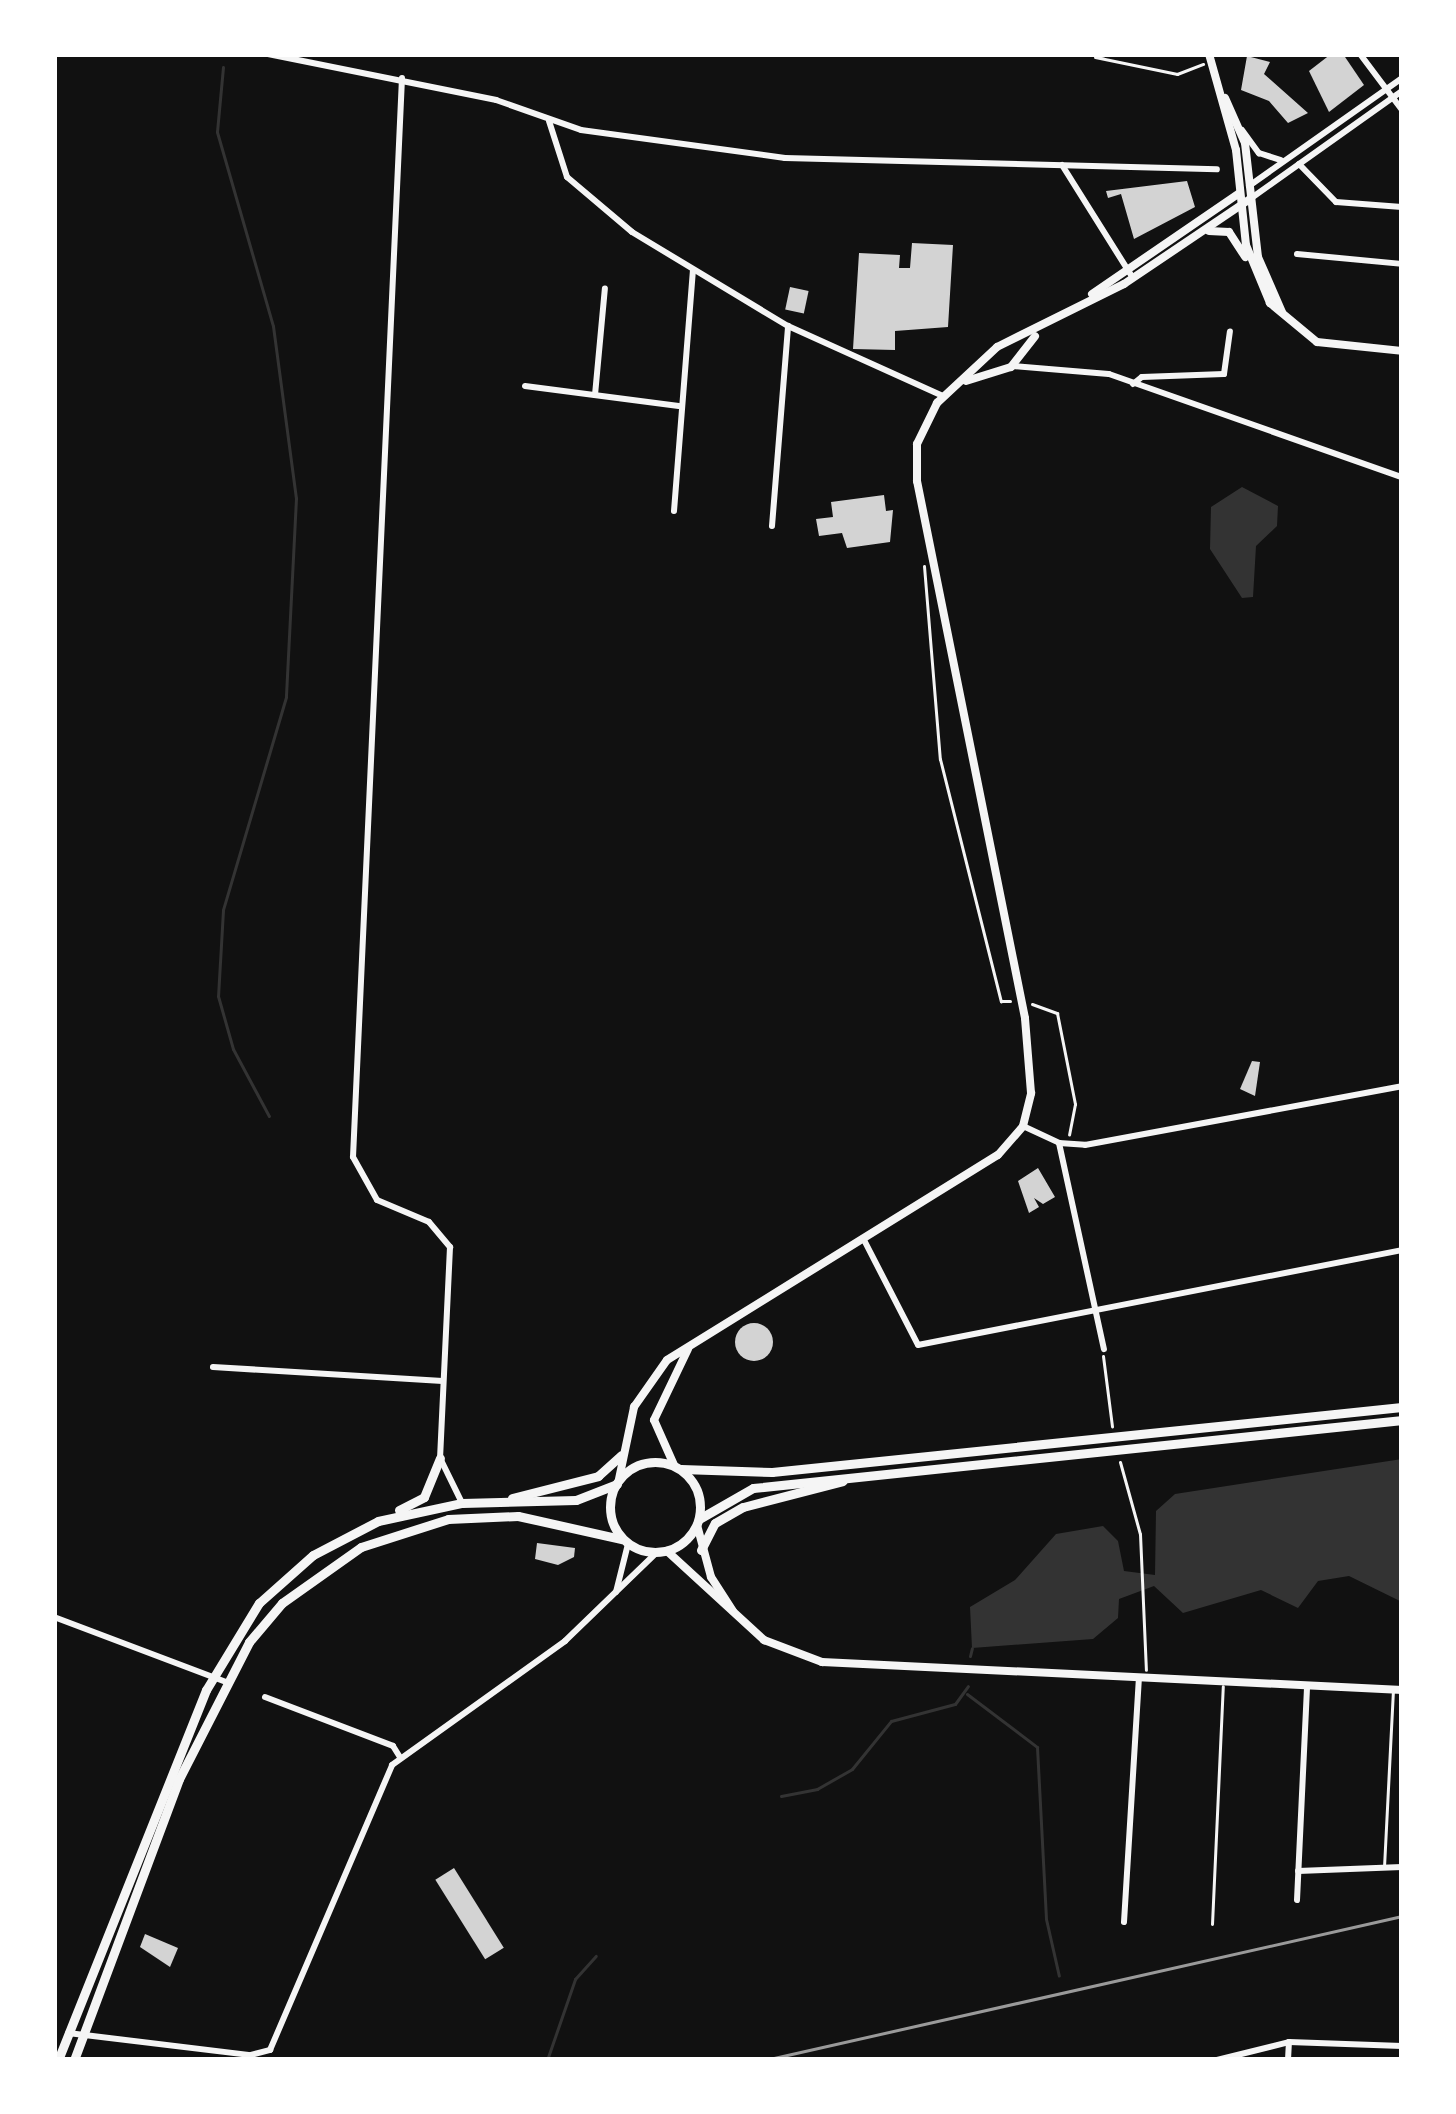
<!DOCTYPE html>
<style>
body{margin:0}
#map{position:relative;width:1456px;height:2114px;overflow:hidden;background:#111;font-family:"Zilla Slab",serif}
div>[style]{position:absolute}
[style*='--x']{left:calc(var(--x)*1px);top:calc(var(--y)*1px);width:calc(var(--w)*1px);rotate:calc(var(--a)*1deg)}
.water>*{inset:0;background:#333}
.stream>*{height:3px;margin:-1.5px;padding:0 1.5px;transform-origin:1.5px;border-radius:1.5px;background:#333}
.building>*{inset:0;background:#d3d3d3;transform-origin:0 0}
.round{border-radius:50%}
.path>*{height:3px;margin:-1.5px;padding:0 1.5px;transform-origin:1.5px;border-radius:1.5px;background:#f5f5f5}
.service>*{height:3px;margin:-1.5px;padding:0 1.5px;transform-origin:1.5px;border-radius:1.5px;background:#f5f5f5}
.minor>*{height:6px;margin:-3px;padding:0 3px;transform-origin:3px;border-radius:3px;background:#f5f5f5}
.tertiary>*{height:8px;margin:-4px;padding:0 4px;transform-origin:4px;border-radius:4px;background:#f5f5f5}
.secondary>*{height:8px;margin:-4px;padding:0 4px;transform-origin:4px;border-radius:4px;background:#f5f5f5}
.trunk>*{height:9px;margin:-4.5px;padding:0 4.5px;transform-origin:4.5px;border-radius:4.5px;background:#f5f5f5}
.trunk>.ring{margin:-4.5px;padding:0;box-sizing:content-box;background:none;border:9px solid #f5f5f5;border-radius:50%}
.rail>*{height:3px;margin:-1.5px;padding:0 1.5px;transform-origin:1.5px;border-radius:1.5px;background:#9a9a9a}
span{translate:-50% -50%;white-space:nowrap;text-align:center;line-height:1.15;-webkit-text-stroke:12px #fff;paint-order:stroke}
.frame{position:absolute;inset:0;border:57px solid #fff;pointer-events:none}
</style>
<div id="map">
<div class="water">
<div style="clip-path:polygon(1242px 487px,1278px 506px,1277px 526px,1256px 546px,1253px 597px,1242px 598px,1210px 549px,1211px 507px)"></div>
<div style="clip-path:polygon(1402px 1459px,1402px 1602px,1349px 1576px,1318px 1581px,1298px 1608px,1261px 1590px,1183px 1613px,1154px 1586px,1119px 1599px,1118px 1618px,1093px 1639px,972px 1648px,970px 1607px,1015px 1580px,1056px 1534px,1103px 1526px,1118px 1541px,1124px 1571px,1155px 1575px,1156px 1511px,1175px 1494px)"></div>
</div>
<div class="stream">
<div style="--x:223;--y:67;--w:65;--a:95.3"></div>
<div style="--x:217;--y:132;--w:202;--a:73.9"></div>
<div style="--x:273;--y:326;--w:174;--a:82.4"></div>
<div style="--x:296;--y:498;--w:199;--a:92.9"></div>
<div style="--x:286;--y:697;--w:222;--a:106.5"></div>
<div style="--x:223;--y:910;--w:86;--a:93.3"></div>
<div style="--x:218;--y:996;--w:55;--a:74.2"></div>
<div style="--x:233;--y:1049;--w:76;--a:61.8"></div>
<div style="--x:970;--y:1656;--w:8;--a:-76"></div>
<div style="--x:967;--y:1694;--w:88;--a:37.1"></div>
<div style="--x:1037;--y:1747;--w:172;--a:87"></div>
<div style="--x:1046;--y:1919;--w:58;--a:77.2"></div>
<div style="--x:781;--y:1796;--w:37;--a:-11"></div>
<div style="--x:817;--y:1789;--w:40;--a:-29.7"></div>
<div style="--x:852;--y:1769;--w:62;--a:-50.9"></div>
<div style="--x:891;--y:1721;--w:66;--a:-14.9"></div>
<div style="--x:955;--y:1704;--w:22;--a:-54"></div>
<div style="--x:547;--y:2060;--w:86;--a:-70.9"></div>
<div style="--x:575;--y:1979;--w:31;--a:-48"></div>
</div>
<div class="building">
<div style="clip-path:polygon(1331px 54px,1343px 54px,1364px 85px,1329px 112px,1309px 71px)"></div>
<div style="clip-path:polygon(1247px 56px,1270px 62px,1264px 74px,1308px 113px,1288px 123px,1269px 101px,1241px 90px)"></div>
<div style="clip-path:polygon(1187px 181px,1195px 207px,1134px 239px,1121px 194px,1108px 198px,1106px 191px)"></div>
<div style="clip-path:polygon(912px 243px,953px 245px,948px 327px,895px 331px,895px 350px,853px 349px,859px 253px,900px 255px,899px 268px,910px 268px)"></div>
<div style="left:790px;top:287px;width:19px;height:23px;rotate:12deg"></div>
<div style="clip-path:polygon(884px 495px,886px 511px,893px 510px,890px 542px,847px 548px,842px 533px,819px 536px,816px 519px,833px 517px,831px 502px)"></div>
<div style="clip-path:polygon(1252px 1061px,1260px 1062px,1255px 1096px,1240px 1089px)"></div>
<div style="clip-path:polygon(1038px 1168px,1055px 1197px,1043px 1204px,1034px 1198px,1039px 1207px,1029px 1213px,1018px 1181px)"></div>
<div class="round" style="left:735px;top:1323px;width:38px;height:38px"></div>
<div style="clip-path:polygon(537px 1543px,575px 1548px,574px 1557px,558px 1565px,535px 1559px)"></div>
<div style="left:454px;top:1868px;width:94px;height:22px;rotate:58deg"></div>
<div style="clip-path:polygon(145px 1934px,178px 1948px,170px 1967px,140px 1947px)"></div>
</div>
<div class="path">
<div style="--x:1095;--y:57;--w:84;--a:11.7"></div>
<div style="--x:1177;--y:74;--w:28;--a:-21"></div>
<div style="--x:1096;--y:57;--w:13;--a:-13"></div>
<div style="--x:924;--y:566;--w:194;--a:85.3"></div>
<div style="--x:940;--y:759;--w:250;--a:75.9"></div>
<div style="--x:1001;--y:1001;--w:9;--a:0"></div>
<div style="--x:1032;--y:1004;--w:27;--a:20"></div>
<div style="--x:1057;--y:1013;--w:93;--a:78.8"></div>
<div style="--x:1075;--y:1104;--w:31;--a:101"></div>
<div style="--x:1103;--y:1356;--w:71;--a:82.7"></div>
<div style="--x:1120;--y:1462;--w:75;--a:74.5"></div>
<div style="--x:1140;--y:1534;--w:136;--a:87.5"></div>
</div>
<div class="service">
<div style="--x:1384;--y:1867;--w:176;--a:-87.1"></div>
<div style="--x:1212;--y:1924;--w:238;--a:-87.4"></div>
</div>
<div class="minor">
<div style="--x:268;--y:54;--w:233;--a:11.4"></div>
<div style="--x:496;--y:100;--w:90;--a:19.4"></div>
<div style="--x:581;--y:130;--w:206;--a:7.8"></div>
<div style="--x:785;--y:158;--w:432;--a:1.5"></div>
<div style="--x:1360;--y:54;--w:70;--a:53.1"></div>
<div style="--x:402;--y:78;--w:1080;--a:92.6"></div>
<div style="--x:353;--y:1157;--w:49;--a:60.8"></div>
<div style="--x:377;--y:1200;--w:56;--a:22.9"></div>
<div style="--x:429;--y:1222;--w:33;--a:50"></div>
<div style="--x:450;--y:1247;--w:211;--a:92.7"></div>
<div style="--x:440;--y:1458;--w:50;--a:63.9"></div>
<div style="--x:549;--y:121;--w:59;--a:72.2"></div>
<div style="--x:567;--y:177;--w:85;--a:40.2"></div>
<div style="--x:632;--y:232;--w:182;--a:31.1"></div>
<div style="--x:788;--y:326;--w:170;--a:24.3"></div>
<div style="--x:1242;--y:130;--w:29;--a:54"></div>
<div style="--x:1259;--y:153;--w:23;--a:18"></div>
<div style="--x:1299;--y:164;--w:53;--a:45.8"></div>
<div style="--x:1336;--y:202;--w:66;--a:4.3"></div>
<div style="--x:1062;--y:165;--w:133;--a:57.9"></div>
<div style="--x:1249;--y:186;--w:187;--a:-35.2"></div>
<div style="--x:1250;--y:199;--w:186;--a:-35.4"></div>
<div style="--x:1297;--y:254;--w:105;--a:5.4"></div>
<div style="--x:1013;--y:366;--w:96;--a:4.8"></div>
<div style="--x:1109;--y:374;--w:311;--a:19.4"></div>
<div style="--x:1133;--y:384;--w:11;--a:-38"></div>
<div style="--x:1142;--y:377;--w:82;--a:-2.1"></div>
<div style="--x:1224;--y:374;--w:43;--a:-82.1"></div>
<div style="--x:525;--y:386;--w:155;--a:7.4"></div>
<div style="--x:595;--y:395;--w:107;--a:-84.7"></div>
<div style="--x:674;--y:511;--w:242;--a:-85.5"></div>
<div style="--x:772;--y:526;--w:201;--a:-85.4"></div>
<div style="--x:1023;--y:1126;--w:40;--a:25"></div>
<div style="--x:1059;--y:1143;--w:26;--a:4"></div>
<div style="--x:1085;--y:1145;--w:322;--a:-10.5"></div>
<div style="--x:1059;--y:1143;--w:211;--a:77.7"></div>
<div style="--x:863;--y:1238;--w:120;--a:62.8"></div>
<div style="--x:918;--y:1345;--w:493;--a:-11.1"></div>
<div style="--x:213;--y:1367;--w:230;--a:3.5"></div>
<div style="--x:616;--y:1592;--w:49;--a:-76"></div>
<div style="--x:54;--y:1617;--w:184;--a:20.7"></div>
<div style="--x:265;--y:1697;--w:137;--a:20.9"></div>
<div style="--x:393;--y:1746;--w:13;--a:58"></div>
<div style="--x:1298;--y:1871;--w:104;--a:-2.2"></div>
<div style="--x:1297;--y:1900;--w:214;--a:-87.3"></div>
<div style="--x:1124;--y:1922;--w:243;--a:-86.5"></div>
<div style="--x:68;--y:2033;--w:184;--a:6.9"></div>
<div style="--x:251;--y:2055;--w:20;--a:-15"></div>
<div style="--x:270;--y:2050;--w:310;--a:-66.8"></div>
<div style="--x:392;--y:1765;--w:213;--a:-35.6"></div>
<div style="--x:565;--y:1641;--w:127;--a:-44"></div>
<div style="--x:1217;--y:2060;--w:74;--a:-14"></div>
<div style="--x:1289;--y:2042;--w:113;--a:2"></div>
<div style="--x:1288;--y:2060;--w:18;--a:-87"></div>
</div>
<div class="tertiary">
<div style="--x:697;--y:1525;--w:54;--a:74.9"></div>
<div style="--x:711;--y:1577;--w:40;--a:57.1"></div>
<div style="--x:667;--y:1551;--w:132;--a:42.5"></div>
<div style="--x:764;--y:1640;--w:62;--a:20.8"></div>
<div style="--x:822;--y:1662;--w:581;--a:2.76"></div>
</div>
<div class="secondary">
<div style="--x:1209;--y:54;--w:100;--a:74.3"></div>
<div style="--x:1236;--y:150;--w:96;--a:84"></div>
<div style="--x:1246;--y:245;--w:63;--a:67.5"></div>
<div style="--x:1270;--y:303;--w:61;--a:39.7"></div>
<div style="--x:1317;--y:342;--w:85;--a:6"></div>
<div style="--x:1225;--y:98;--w:49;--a:66"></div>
<div style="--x:1245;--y:143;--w:115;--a:83.5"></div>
<div style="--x:1258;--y:257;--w:60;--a:66.4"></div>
<div style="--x:1209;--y:231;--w:20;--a:3"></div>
<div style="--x:1229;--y:232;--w:30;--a:57"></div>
<div style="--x:1092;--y:294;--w:177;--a:-34.4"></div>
<div style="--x:966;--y:381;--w:47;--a:-17.3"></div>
<div style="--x:1011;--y:367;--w:39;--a:-52"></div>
<div style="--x:674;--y:1465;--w:49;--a:-114"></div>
<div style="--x:654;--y:1420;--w:79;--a:-64.4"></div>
<div style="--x:619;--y:1479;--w:74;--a:-78.2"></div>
<div style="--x:634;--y:1407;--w:57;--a:-54.9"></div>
<div style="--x:667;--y:1360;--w:389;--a:-31.8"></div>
<div style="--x:998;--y:1155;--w:38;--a:-49"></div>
<div style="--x:1023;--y:1126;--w:34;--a:-76"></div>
<div style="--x:1031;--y:1093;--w:75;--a:-94.6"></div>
<div style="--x:1025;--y:1018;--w:548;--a:-101.37"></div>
<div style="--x:917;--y:481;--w:37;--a:-90"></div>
<div style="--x:917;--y:444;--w:46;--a:-64"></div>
<div style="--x:937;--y:403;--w:82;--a:-43"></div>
<div style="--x:997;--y:347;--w:142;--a:-26.4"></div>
<div style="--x:1124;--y:284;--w:152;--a:-34"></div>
</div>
<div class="trunk">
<div class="ring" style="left:610px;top:1462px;width:81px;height:81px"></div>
<div style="--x:681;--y:1469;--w:91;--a:1.9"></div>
<div style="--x:772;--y:1472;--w:633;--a:-5.89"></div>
<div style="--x:512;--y:1498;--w:89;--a:-14.3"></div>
<div style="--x:598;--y:1476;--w:31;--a:-42"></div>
<div style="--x:399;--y:1510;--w:28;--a:-27"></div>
<div style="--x:424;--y:1497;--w:42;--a:-67.7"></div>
<div style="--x:699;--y:1519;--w:62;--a:-29.9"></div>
<div style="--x:753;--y:1488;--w:653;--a:-5.98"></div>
<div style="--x:701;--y:1550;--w:30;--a:-63"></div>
<div style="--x:715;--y:1523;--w:32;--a:-30"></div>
<div style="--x:743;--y:1507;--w:103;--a:-14.6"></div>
<div style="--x:58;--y:2060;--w:399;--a:-68.2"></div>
<div style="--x:206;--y:1690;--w:102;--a:-58.7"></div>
<div style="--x:259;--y:1603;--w:72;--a:-41.6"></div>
<div style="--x:313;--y:1555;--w:73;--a:-27.6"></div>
<div style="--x:378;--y:1521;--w:86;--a:-12.1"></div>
<div style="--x:462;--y:1503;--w:114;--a:-1.5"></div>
<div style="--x:576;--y:1500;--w:44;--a:-21.3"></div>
<div style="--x:74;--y:2060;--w:300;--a:-69.5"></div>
<div style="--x:179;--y:1779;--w:154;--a:-62.9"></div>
<div style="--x:249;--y:1642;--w:51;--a:-49.8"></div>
<div style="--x:282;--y:1603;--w:97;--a:-35.3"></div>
<div style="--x:361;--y:1547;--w:91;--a:-17.8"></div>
<div style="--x:448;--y:1519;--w:70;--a:-2.5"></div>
<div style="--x:518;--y:1516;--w:106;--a:12.6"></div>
</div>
<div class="rail">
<div style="--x:765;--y:2060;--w:653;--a:-12.74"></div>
</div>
<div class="frame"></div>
</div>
